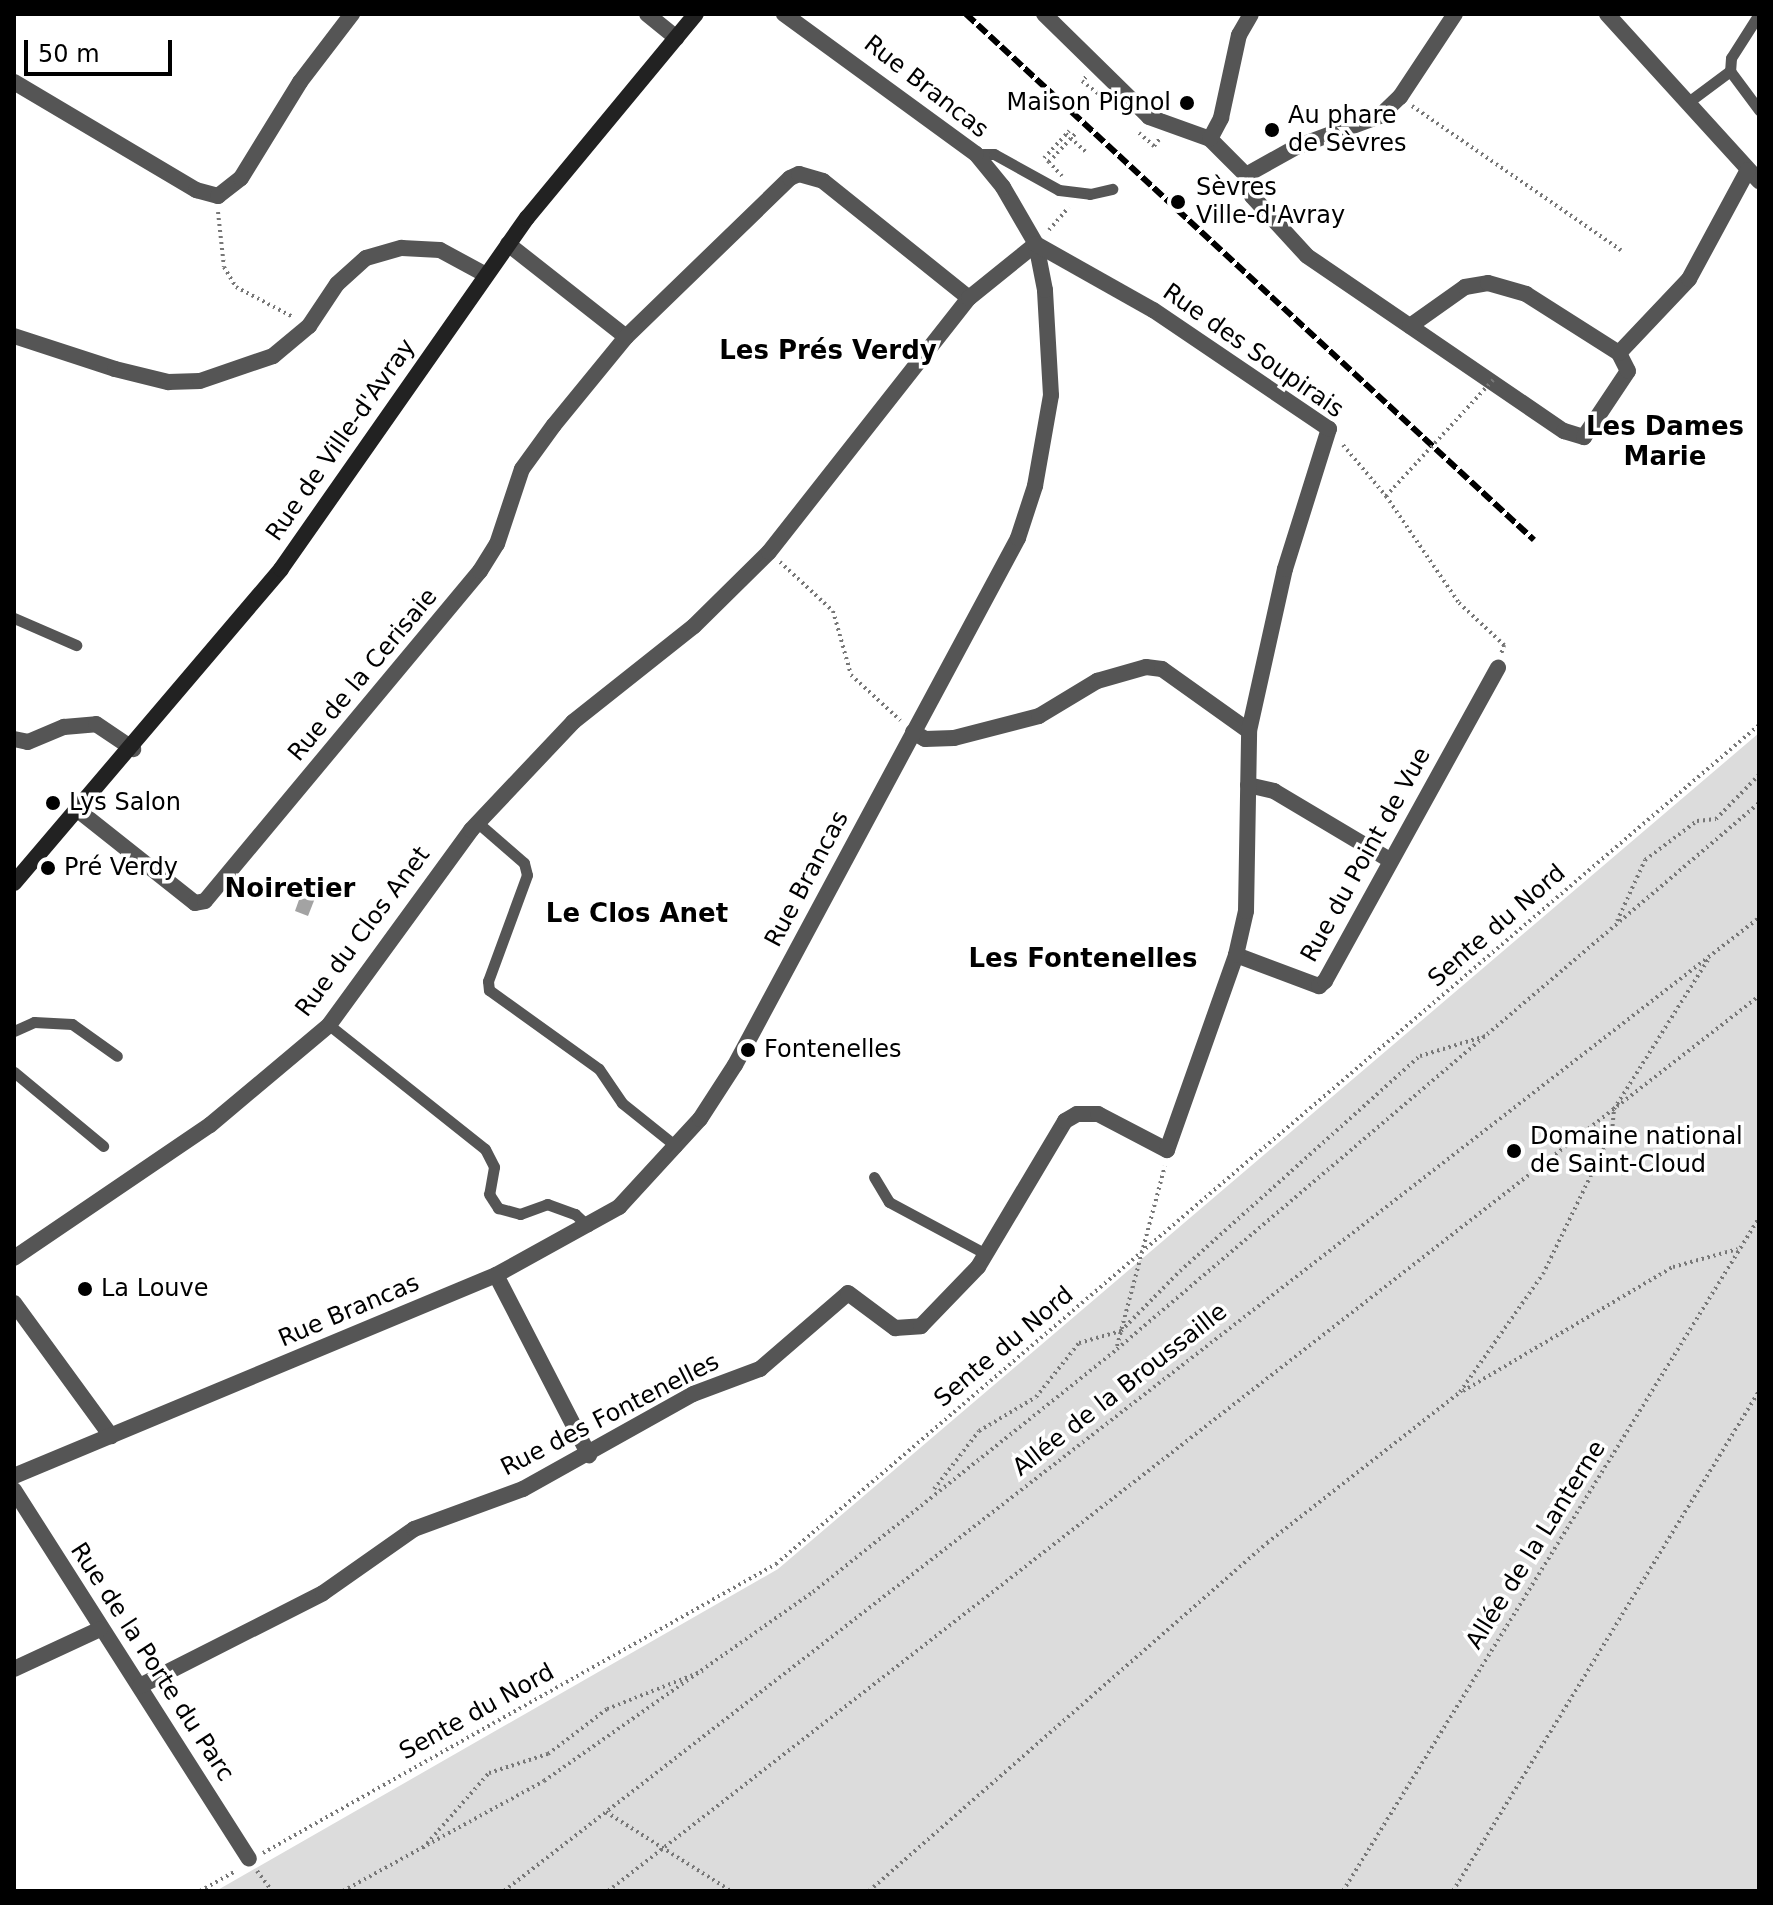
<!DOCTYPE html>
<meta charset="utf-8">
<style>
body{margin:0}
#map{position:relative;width:1773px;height:1905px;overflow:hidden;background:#fff;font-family:"DejaVu Sans",sans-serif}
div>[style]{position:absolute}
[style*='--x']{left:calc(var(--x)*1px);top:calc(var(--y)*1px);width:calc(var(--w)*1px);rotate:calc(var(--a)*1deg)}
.green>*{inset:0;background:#dcdcdc}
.water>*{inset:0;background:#a3a3a3}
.path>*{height:4px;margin-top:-2px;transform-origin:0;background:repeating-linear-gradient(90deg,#777 0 2px,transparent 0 6px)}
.lane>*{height:11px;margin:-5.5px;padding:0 5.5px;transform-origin:5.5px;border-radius:5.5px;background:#555}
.street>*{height:16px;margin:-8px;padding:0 8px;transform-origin:8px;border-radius:8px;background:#555}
.secondary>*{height:16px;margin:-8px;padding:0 8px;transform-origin:8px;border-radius:8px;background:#222}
.rail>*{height:6px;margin-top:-3px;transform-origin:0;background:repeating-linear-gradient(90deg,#000 0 12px,transparent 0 16px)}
.path-bridge>*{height:4px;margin-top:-2px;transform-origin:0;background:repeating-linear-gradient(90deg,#777 0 2px,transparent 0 6px)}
.dots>*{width:22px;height:22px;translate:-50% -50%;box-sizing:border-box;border:4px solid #fff;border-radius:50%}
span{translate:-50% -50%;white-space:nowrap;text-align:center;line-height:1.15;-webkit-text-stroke:7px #fff;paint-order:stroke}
.street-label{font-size:24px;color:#000}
.poi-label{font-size:24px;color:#000}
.right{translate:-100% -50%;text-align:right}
.left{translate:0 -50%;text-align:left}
.neighbourhood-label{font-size:26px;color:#000;font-weight:700}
.frame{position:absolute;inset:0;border:16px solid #000;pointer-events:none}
.scale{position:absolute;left:24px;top:40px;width:148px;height:36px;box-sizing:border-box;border:4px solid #000;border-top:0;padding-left:10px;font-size:24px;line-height:28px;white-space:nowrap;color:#000;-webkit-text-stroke:6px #fff;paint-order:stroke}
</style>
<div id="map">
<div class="green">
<div style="clip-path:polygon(1759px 733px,1759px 1891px,216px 1891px,778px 1569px)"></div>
</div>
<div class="water">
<div style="clip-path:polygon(315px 881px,319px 888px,308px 916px,295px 911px,305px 883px)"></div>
</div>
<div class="path">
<div style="--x:1086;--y:77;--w:6;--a:135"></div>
<div style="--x:1082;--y:81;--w:24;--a:38"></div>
<div style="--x:1412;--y:106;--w:254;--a:34.6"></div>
<div style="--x:1139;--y:133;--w:20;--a:41"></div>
<div style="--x:1154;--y:146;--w:11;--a:-52"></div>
<div style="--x:1066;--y:134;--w:28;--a:42"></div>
<div style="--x:1049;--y:162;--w:6;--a:-141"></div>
<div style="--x:1044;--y:158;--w:37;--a:-47"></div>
<div style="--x:1062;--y:176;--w:19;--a:-133"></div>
<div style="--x:1049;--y:162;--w:38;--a:-47"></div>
<div style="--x:218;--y:212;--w:55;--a:83.8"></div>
<div style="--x:224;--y:267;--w:23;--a:59"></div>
<div style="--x:236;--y:287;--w:64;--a:27.8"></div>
<div style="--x:1049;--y:230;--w:30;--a:-49"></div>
<div style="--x:1343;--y:445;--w:67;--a:49.9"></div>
<div style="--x:1386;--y:496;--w:130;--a:55.7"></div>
<div style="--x:1459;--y:603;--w:62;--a:43"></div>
<div style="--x:1504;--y:645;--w:9;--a:108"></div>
<div style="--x:780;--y:562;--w:72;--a:42.8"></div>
<div style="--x:833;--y:611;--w:66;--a:74.3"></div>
<div style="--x:851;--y:675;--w:67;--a:42.6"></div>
<div style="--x:1617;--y:921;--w:67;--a:-65.3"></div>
<div style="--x:1645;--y:860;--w:65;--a:-36.9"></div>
<div style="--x:1697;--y:821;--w:19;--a:-6"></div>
<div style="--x:1716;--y:819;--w:62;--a:-45.7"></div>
<div style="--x:1117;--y:1346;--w:186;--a:-75.1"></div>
<div style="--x:1463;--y:1391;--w:244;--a:-30.6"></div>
<div style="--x:1673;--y:1267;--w:67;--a:-15.5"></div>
<div style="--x:934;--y:1489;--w:73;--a:-52.2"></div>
<div style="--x:979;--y:1431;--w:66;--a:-30.8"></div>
<div style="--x:1036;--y:1397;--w:69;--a:-51.5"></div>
<div style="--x:1079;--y:1343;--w:44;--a:-15.9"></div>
<div style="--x:1121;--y:1331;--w:84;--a:-45.5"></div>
<div style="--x:1180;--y:1271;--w:322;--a:-41.9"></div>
<div style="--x:1420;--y:1056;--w:69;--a:-16.9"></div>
<div style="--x:606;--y:1812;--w:148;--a:32.3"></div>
<div style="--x:423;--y:1848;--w:100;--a:-48.7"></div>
<div style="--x:489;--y:1773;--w:62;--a:-17.9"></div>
<div style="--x:548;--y:1754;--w:74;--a:-37.3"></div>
<div style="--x:607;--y:1709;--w:103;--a:-21.6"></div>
<div style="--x:263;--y:1853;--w:589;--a:-29.39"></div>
<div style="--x:776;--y:1564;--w:1292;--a:-40.48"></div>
<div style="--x:257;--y:1871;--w:25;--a:53"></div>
<div style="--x:200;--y:1891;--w:41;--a:-29.1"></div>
<div style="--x:343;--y:1891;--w:229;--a:-28.7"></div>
<div style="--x:544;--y:1781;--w:329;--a:-35.1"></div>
<div style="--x:813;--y:1592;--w:389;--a:-38.6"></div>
<div style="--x:1117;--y:1349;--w:843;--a:-40.38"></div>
<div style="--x:504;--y:1891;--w:1588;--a:-37.79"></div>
<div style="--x:608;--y:1891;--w:1458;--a:-37.87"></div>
<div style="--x:869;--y:1891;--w:529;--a:-41.17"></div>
<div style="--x:1267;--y:1543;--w:245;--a:-38"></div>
<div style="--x:1460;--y:1392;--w:144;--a:-54.9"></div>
<div style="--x:1543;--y:1274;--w:158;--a:-64.1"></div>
<div style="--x:1612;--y:1132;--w:23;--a:-85"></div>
<div style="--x:1614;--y:1109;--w:178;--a:-57.8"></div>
<div style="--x:1343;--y:1891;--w:791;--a:-58.28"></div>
<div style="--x:1453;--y:1891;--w:586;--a:-58.53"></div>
</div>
<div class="lane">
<div style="--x:1759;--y:14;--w:52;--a:122.5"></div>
<div style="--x:1731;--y:58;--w:13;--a:94"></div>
<div style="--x:1730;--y:71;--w:49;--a:53.4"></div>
<div style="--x:1687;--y:103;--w:54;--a:-36.7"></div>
<div style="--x:976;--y:154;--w:18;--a:0"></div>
<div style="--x:994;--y:154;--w:74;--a:29"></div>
<div style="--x:1059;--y:190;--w:31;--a:7"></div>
<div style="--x:1090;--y:194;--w:23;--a:-13"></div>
<div style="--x:14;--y:618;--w:68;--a:23.5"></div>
<div style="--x:478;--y:823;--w:61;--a:41"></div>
<div style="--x:524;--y:863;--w:12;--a:76"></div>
<div style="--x:527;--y:875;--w:113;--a:110.2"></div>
<div style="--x:488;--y:981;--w:9;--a:84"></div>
<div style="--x:489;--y:990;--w:135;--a:35.7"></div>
<div style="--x:599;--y:1069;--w:41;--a:55.9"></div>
<div style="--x:622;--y:1103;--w:70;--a:38.7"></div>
<div style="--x:329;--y:1025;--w:199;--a:38.5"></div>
<div style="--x:485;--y:1149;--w:20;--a:63"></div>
<div style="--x:494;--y:1167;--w:27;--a:100"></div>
<div style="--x:489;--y:1194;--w:17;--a:57"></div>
<div style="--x:498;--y:1208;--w:23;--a:15"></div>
<div style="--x:520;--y:1214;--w:29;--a:-20"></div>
<div style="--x:547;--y:1204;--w:30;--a:20"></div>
<div style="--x:575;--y:1214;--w:18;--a:43"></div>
<div style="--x:14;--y:1031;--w:22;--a:-24"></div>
<div style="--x:34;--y:1022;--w:38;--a:3"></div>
<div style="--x:72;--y:1024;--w:55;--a:35.4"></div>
<div style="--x:14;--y:1072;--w:116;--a:39.7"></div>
<div style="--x:874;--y:1177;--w:29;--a:59"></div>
<div style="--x:889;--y:1202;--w:110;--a:28.2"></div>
</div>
<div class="street">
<div style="--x:647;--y:14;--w:38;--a:39"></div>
<div style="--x:1044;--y:14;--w:147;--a:44.4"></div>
<div style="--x:1149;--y:117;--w:65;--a:19.8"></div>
<div style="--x:1210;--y:139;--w:51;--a:45"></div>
<div style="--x:1246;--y:175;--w:22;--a:74"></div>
<div style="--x:1252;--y:196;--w:81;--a:47.5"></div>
<div style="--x:1307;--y:256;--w:311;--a:34.3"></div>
<div style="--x:1564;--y:431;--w:21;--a:17"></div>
<div style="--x:1584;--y:437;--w:79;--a:-56.3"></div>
<div style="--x:1628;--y:371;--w:20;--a:-117"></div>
<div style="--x:1607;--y:14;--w:226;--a:47.7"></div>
<div style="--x:14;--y:82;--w:212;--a:30.7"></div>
<div style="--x:196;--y:190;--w:23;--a:15"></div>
<div style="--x:218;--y:196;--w:29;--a:-38"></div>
<div style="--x:241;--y:178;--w:113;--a:-58.4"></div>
<div style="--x:300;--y:82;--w:86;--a:-52.6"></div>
<div style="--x:1210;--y:139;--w:24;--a:-62"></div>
<div style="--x:1221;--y:118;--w:85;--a:-77.8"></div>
<div style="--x:1239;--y:35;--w:24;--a:-60"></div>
<div style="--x:1246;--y:175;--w:57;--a:-29.2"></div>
<div style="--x:1296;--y:147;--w:90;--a:-20.3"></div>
<div style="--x:1380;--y:116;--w:28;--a:-44"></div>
<div style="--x:1400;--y:97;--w:100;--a:-56.5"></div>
<div style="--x:508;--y:244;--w:150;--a:38.2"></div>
<div style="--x:1410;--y:326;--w:67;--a:-35.3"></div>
<div style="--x:1465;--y:287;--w:23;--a:-10"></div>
<div style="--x:1488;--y:283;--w:40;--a:16"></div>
<div style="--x:1526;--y:294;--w:110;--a:32.4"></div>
<div style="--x:14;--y:336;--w:106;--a:18.1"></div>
<div style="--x:115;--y:369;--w:55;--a:13.8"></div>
<div style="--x:168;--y:382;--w:32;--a:-2"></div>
<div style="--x:200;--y:381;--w:77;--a:-18.9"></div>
<div style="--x:273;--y:356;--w:47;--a:-39.8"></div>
<div style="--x:309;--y:326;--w:50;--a:-56.3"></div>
<div style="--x:337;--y:284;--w:39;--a:-42"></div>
<div style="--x:366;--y:258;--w:37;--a:-16"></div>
<div style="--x:402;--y:248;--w:38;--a:3"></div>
<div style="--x:440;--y:250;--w:52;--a:28.5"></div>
<div style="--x:1619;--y:353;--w:102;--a:-46.6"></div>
<div style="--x:1689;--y:279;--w:124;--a:-61.6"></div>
<div style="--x:913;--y:732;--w:14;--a:30"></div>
<div style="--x:925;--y:739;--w:29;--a:-2"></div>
<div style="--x:954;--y:738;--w:88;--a:-14.5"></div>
<div style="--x:1039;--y:716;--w:68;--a:-31.1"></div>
<div style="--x:1097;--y:681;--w:51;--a:-15.9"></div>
<div style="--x:1146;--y:667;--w:16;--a:7"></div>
<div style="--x:1162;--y:669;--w:107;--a:35.5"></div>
<div style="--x:14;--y:739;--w:14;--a:12"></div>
<div style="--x:28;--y:742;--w:39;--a:-23"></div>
<div style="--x:64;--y:727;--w:32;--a:-5"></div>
<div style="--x:96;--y:724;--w:45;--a:34"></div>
<div style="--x:1248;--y:785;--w:27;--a:13"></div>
<div style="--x:1274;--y:791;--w:133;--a:30.8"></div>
<div style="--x:79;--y:811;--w:148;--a:38.4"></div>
<div style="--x:195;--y:903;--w:10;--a:-11"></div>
<div style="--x:205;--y:901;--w:430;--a:-50.2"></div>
<div style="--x:480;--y:571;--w:32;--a:-58"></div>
<div style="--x:497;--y:544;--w:79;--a:-71.6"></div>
<div style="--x:522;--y:469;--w:54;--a:-54"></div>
<div style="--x:554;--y:425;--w:114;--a:-50.7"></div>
<div style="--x:626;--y:337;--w:228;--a:-44.1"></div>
<div style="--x:790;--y:178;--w:10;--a:-24"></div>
<div style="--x:799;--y:174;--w:25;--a:16"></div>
<div style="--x:823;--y:181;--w:187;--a:38.7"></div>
<div style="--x:1236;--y:955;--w:89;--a:20.5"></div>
<div style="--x:1319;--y:986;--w:8;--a:-40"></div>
<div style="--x:1325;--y:981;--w:358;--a:-61.1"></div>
<div style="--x:14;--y:1258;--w:237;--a:-34.2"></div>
<div style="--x:210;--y:1125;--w:155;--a:-40"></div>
<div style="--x:329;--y:1025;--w:241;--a:-53.9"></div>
<div style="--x:471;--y:830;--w:149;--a:-46.6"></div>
<div style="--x:573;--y:722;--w:154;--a:-38.4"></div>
<div style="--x:694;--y:626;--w:105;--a:-44.6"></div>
<div style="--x:769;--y:552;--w:323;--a:-51.8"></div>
<div style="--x:969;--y:298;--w:86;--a:-38.9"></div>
<div style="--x:496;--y:1275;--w:203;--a:62.7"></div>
<div style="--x:14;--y:1303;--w:165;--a:53.9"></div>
<div style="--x:14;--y:1476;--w:522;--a:-22.64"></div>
<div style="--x:496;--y:1275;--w:141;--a:-28.9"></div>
<div style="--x:619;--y:1207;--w:120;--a:-47.4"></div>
<div style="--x:700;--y:1119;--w:64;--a:-57.1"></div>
<div style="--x:735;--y:1065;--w:598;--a:-61.76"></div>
<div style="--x:1018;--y:538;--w:55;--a:-71.9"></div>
<div style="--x:1035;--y:486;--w:92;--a:-80"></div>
<div style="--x:1051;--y:395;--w:105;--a:-93.3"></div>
<div style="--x:1045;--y:290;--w:47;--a:-101.1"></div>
<div style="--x:1036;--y:244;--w:66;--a:-120.1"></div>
<div style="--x:1003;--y:187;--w:43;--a:-129.3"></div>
<div style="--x:976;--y:154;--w:238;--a:-143.9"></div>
<div style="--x:14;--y:1490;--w:437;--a:57.5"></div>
<div style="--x:14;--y:1669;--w:95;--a:-24.9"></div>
<div style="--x:140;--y:1686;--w:205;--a:-26.9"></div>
<div style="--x:323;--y:1593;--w:111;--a:-35.1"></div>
<div style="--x:414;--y:1529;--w:116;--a:-20.2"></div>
<div style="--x:523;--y:1489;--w:195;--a:-29.2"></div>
<div style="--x:693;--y:1394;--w:72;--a:-20.5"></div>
<div style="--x:760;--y:1369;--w:116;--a:-40.8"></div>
<div style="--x:848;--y:1293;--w:59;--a:36.7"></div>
<div style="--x:895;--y:1328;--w:26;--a:-4"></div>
<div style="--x:921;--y:1326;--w:82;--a:-46"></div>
<div style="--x:978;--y:1267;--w:170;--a:-59.2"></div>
<div style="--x:1065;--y:1121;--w:14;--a:-30"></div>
<div style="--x:1077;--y:1114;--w:21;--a:0"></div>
<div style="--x:1098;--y:1114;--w:78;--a:27.6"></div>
<div style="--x:1167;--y:1150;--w:207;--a:-70.5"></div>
<div style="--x:1236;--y:955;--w:45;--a:-77.2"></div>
<div style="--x:1246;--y:911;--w:180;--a:-89"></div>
<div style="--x:1249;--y:731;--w:166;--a:-77.5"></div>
<div style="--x:1285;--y:569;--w:147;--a:-72.6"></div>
<div style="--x:1329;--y:429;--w:212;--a:-145.9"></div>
<div style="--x:1153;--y:310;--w:134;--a:-150.6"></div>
</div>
<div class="secondary">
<div style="--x:14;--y:883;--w:412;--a:-49.6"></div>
<div style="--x:281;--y:569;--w:429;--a:-55"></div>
<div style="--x:527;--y:218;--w:265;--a:-50.4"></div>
</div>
<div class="rail">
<div style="--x:966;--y:14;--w:774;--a:42.8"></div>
</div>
<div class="path-bridge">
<div style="--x:1386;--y:496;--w:158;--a:-47.3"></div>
</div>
<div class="dots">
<div style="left:1187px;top:103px;background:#000"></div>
<div style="left:1272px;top:130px;background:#000"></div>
<div style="left:1178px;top:202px;background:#000"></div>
<div style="left:53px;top:803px;background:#000"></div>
<div style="left:48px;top:868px;background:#000"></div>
<div style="left:748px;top:1050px;background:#000"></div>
<div style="left:1514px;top:1151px;background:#000"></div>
<div style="left:85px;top:1289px;background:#000"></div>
</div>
<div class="street-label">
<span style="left:926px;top:87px;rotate:38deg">Rue Brancas</span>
<span style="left:1253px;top:351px;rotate:35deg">Rue des Soupirais</span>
<span style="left:341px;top:440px;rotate:-55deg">Rue de Ville-d'Avray</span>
<span style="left:363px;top:675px;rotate:-50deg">Rue de la Cerisaie</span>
<span style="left:1366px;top:855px;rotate:-61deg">Rue du Point de Vue</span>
<span style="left:807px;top:879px;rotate:-62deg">Rue Brancas</span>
<span style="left:1497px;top:926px;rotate:-41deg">Sente du Nord</span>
<span style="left:363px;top:932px;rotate:-53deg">Rue du Clos Anet</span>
<span style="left:349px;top:1311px;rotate:-23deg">Rue Brancas</span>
<span style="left:1004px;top:1347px;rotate:-40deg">Sente du Nord</span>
<span style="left:1120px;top:1390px;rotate:-38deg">Allée de la Broussaille</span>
<span style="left:610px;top:1415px;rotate:-27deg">Rue des Fontenelles</span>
<span style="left:1536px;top:1545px;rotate:-58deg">Allée de la Lanterne</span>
<span style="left:152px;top:1662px;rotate:57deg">Rue de la Porte du Parc</span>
<span style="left:477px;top:1712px;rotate:-29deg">Sente du Nord</span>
</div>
<div class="poi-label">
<span class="right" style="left:1171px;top:103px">Maison Pignol</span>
<span class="left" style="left:1288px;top:130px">Au phare<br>de Sèvres</span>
<span class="left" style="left:1196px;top:202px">Sèvres<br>Ville-d'Avray</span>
<span class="left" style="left:69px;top:803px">Lys Salon</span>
<span class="left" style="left:64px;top:868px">Pré Verdy</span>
<span class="left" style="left:764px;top:1050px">Fontenelles</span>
<span class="left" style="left:1530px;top:1151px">Domaine national<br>de Saint-Cloud</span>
<span class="left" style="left:101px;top:1289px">La Louve</span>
</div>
<div class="neighbourhood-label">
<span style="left:828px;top:351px">Les Prés Verdy</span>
<span style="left:1665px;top:442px">Les Dames<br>Marie</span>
<span style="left:290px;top:889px">Noiretier</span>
<span style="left:637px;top:914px">Le Clos Anet</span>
<span style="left:1083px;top:959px">Les Fontenelles</span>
</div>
<div class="frame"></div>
<div class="scale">50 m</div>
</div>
